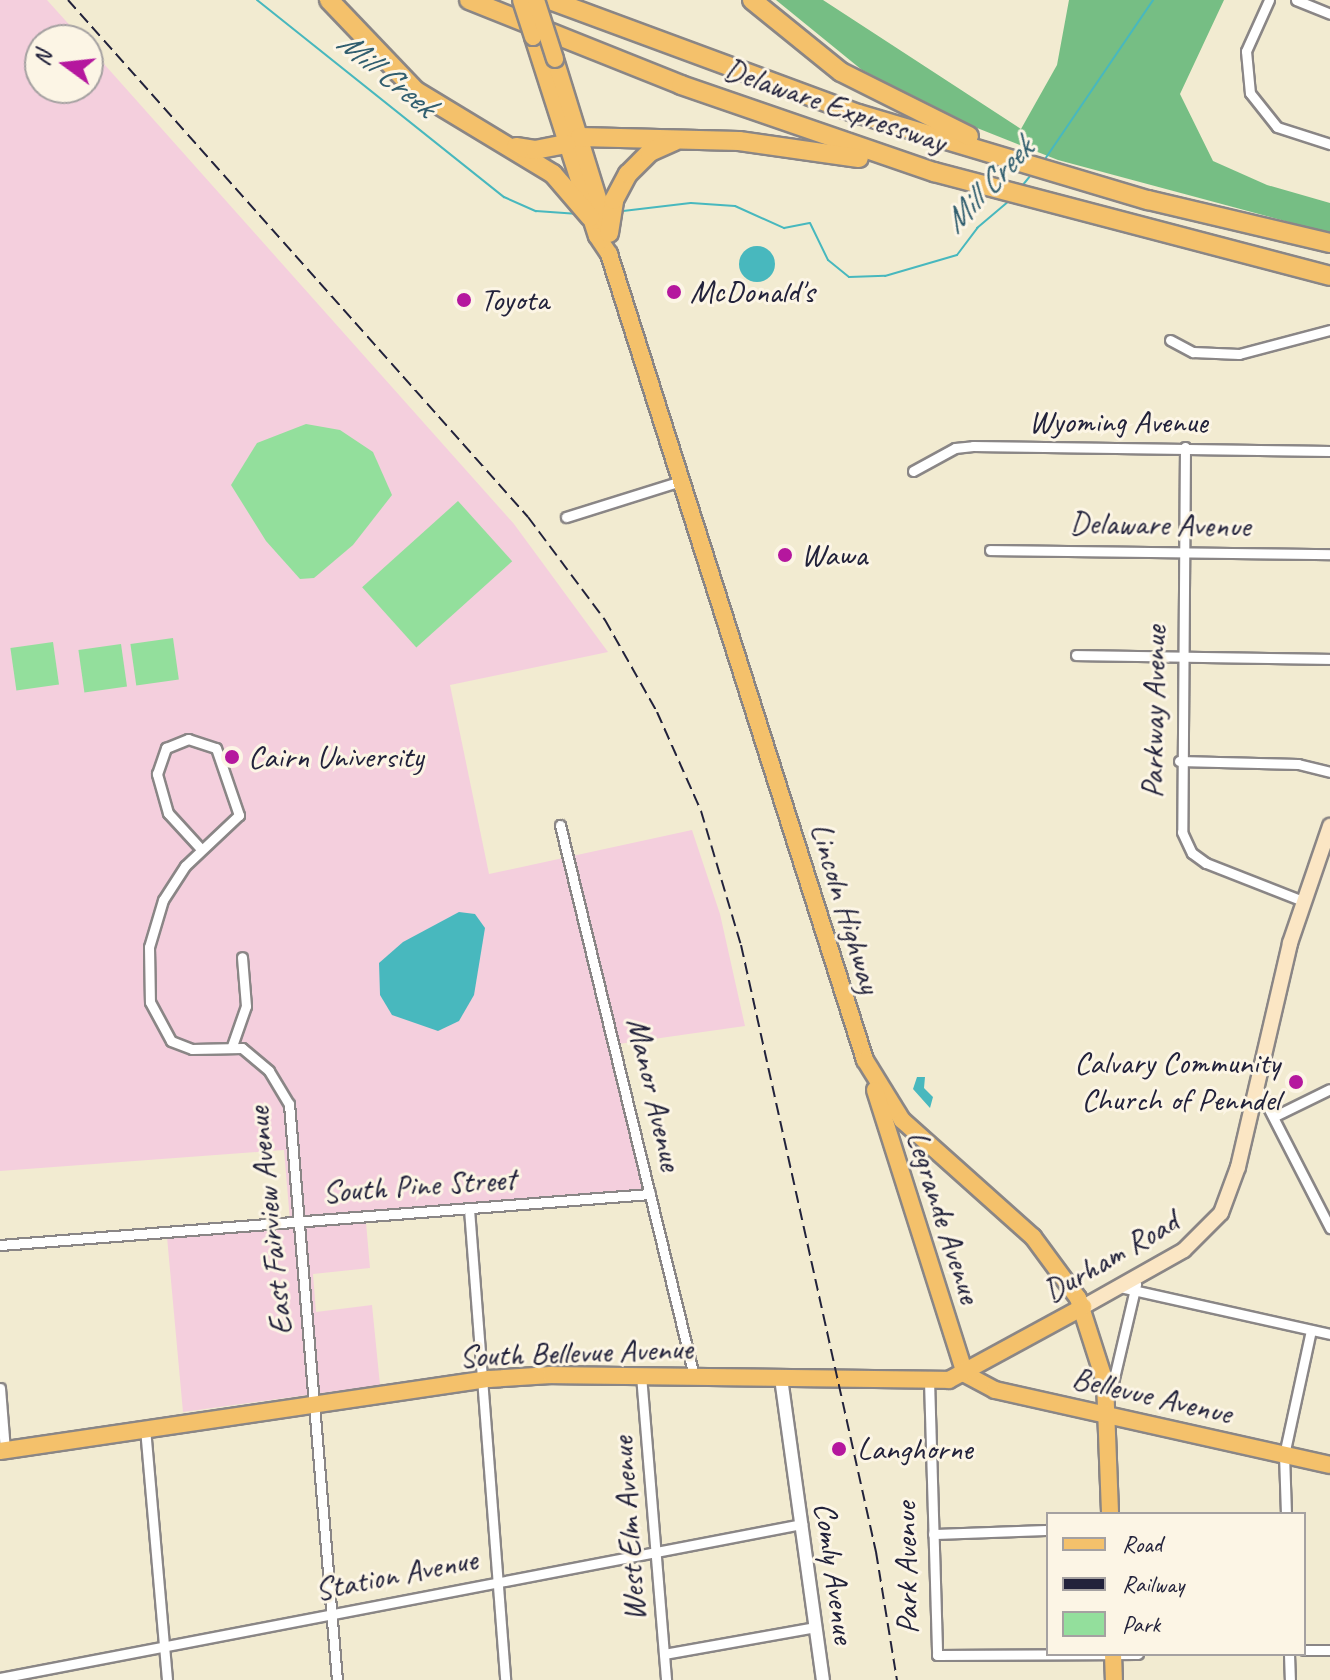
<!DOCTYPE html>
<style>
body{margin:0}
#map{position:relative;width:1330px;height:1680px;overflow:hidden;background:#f2ebd1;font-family:Caveat,sans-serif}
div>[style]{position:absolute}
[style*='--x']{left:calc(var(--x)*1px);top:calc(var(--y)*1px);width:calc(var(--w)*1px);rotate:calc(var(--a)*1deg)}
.built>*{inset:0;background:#f4cfdd}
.green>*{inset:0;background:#93df9c;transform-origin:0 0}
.forest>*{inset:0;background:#76be84}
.water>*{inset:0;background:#48b8be}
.round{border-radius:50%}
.stream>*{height:2px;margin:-1px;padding:0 1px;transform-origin:1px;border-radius:1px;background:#48b8be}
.roads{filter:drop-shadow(2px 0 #8a8686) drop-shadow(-2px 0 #8a8686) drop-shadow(0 2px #8a8686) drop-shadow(0 -2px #8a8686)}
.minor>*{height:9px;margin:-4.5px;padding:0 4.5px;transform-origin:4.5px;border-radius:4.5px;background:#fff}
.tertiary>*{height:12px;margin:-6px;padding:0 6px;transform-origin:6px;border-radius:6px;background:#fff}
.secondary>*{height:14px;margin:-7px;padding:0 7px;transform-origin:7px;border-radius:7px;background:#fbe6c4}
.primary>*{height:16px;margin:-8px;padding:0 8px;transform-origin:8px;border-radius:8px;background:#f4c16b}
.motorway>*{height:18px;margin:-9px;padding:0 9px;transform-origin:9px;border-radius:9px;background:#f4c16b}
.rail>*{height:2px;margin-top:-1px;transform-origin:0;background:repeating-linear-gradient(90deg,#22223b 0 12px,transparent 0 18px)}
.bridges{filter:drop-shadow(2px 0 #8a8686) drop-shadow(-2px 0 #8a8686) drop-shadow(0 2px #8a8686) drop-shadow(0 -2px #8a8686)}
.primary-bridge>*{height:16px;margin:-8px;padding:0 8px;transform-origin:8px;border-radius:8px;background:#f4c16b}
.dots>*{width:22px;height:22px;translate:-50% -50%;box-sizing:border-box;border:4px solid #fcf5e5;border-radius:50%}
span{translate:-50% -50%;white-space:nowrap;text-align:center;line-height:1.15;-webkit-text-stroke:6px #fcf5e5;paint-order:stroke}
.street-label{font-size:32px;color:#22223b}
.poi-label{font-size:32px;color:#22223b}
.left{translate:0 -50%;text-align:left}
.right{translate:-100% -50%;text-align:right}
.water-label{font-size:34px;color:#315e6f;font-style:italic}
.legend{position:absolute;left:1046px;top:1512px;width:260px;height:144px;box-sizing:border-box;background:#fcf5e5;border:2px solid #a5a1a1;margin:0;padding:10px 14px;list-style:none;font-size:24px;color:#22223b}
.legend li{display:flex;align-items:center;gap:16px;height:40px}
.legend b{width:40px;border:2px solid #a5a1a1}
.north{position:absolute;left:24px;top:24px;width:80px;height:80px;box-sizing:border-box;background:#fcf5e5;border:2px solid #a5a1a1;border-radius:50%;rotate:285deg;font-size:22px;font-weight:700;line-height:32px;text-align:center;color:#22223b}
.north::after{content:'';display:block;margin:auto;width:28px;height:36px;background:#b5179e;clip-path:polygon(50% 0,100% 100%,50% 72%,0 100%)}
</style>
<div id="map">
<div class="built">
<div style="clip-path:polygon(0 0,47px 0,83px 40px,40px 40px,40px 88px,88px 88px,88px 46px,514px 524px,608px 652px,450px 685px,489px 874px,692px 830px,720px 914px,745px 1026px,611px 1045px,643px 1191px,365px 1211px,370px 1268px,313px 1274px,316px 1312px,372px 1305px,380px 1385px,183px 1412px,167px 1237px,290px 1221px,284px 1150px,0 1171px)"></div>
</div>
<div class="green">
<div style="clip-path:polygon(306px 424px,340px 430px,373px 452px,392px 495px,353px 545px,314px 578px,300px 579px,266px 541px,231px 485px,257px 443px)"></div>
<div style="left:458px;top:501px;width:81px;height:129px;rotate:48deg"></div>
<div style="left:173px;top:638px;width:42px;height:43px;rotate:82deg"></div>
<div style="left:53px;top:642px;width:43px;height:43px;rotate:82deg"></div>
<div style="left:121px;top:644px;width:43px;height:43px;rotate:82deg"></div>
</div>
<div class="forest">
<div style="clip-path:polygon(776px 0,823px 0,1021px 129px,1057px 65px,1069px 0,1224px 0,1180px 94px,1213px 161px,1267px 185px,1330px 203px,1330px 233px,1058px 160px,962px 122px,862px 70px)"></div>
</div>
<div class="water">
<div class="round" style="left:739px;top:246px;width:36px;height:36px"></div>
<div style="clip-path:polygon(459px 912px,475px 914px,485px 928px,474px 995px,459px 1021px,438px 1031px,392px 1015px,380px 995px,379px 963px,403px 942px)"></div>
<div style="clip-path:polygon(917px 1077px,925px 1077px,924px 1088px,933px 1097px,930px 1108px,913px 1089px)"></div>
</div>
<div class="stream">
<div style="--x:257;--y:0;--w:316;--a:38.6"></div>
<div style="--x:504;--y:197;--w:35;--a:24"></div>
<div style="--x:536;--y:211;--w:39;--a:4"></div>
<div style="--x:1043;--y:162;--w:196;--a:-55.8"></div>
<div style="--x:1022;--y:186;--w:14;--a:-51"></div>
<div style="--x:623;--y:211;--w:68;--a:-6.7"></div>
<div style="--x:691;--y:203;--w:44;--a:3.9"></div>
<div style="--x:735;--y:206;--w:54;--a:24.2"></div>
<div style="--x:784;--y:228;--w:26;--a:-11"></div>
<div style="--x:810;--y:223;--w:41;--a:64.1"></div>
<div style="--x:828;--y:260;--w:27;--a:39"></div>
<div style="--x:849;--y:277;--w:36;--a:-2"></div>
<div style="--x:885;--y:276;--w:75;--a:-16.3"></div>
<div style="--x:957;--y:255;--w:34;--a:-53"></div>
<div style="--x:977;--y:228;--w:43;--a:-40.3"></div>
</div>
<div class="roads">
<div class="minor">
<div style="--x:1269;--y:0;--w:56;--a:114.3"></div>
<div style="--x:1246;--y:51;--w:42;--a:84.6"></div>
<div style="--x:1250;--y:93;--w:43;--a:51.5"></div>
<div style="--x:1277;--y:127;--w:56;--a:17.8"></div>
<div style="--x:1296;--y:0;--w:37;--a:22"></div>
<div style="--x:1170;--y:340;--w:26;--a:28"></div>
<div style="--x:1193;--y:352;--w:46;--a:2.5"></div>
<div style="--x:1239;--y:354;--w:94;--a:-14.8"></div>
<div style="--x:1185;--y:447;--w:385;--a:90.4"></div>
<div style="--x:1182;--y:832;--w:23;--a:65"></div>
<div style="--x:1192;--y:853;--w:17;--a:36"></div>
<div style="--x:1206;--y:863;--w:104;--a:21.4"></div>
<div style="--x:913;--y:471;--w:48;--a:-28.7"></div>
<div style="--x:955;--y:448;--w:18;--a:-6"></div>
<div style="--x:973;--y:446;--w:357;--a:0.8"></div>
<div style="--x:566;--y:517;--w:121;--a:-17.4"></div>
<div style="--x:990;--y:550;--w:340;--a:0.7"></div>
<div style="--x:1076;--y:655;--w:254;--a:0.9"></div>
<div style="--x:1179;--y:761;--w:119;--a:1.4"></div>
<div style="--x:1298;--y:764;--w:33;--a:14"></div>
<div style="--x:560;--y:825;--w:567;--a:76.33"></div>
<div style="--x:201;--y:849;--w:49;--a:-132.5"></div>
<div style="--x:168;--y:813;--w:41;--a:-105.8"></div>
<div style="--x:157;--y:774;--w:28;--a:-71"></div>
<div style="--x:166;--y:748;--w:24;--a:-22"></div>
<div style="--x:188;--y:739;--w:29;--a:18"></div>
<div style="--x:216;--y:748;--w:71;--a:71.1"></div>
<div style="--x:239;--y:815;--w:74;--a:136.6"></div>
<div style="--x:185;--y:866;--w:40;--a:122.9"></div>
<div style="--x:163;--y:900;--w:49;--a:106.6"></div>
<div style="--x:149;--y:947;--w:55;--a:89"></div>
<div style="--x:150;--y:1002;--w:44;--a:61.7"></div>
<div style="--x:171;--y:1041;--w:22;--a:21"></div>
<div style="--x:192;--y:1049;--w:50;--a:-1.1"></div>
<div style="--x:242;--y:1048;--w:35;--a:40"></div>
<div style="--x:269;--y:1071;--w:39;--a:59"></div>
<div style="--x:289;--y:1104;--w:578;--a:85.24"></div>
<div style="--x:232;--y:1046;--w:42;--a:-70.7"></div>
<div style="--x:246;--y:1006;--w:49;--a:-94.7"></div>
<div style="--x:1257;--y:1086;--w:160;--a:62.8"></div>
<div style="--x:1275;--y:1116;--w:61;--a:-26.1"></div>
<div style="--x:469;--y:1209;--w:472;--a:85.6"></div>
<div style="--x:0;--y:1245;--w:652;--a:-4.49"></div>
<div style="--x:1120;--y:1287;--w:215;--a:12.6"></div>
<div style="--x:641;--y:1375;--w:306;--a:85.3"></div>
<div style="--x:929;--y:1380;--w:275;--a:88.3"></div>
<div style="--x:937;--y:1655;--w:201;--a:-0.3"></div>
<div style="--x:0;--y:1388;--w:62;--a:85.4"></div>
<div style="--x:1111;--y:1391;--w:110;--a:-76.8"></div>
<div style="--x:145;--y:1428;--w:253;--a:85"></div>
<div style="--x:1286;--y:1514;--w:59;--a:-91.9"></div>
<div style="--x:1284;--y:1455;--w:128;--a:-77.8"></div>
<div style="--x:933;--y:1534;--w:115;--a:-2"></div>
<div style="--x:1304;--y:1650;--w:26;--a:0"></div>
<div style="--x:664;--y:1654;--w:154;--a:-10.1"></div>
<div style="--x:1289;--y:1654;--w:26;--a:88"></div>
<div style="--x:0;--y:1678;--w:817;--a:-10.87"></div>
</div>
<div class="tertiary">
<div style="--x:781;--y:1378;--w:305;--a:82.1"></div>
</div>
<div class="secondary">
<div style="--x:1083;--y:1307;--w:116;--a:-29.4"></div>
<div style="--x:1184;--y:1250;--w:52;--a:-45"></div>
<div style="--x:1221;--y:1213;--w:49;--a:-69.7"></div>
<div style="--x:1238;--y:1167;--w:230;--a:-76.9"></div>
<div style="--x:1290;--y:943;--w:124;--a:-71.1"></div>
</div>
<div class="primary">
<div style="--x:533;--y:37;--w:209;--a:72.2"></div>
<div style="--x:597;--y:236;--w:22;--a:56"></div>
<div style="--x:609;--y:254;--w:846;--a:72.38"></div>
<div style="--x:865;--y:1060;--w:70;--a:58.3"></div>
<div style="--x:902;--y:1120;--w:176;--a:41.8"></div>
<div style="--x:1033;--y:1237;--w:76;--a:53.6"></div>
<div style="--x:1078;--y:1298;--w:88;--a:72.2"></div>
<div style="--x:1105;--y:1382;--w:132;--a:87.8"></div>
<div style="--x:555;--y:59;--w:182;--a:72.8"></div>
<div style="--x:875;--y:1090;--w:298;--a:72.4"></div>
<div style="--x:965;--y:1374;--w:34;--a:28"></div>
<div style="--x:995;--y:1390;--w:343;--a:12.6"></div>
<div style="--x:0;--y:1451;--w:494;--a:-8.4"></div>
<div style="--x:489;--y:1379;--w:62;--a:-3.7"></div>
<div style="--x:551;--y:1375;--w:398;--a:0.7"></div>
<div style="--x:949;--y:1380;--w:153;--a:-28.6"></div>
<div style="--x:1113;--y:1654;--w:26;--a:88"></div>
</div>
<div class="motorway">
<div style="--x:329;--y:0;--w:126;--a:46.3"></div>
<div style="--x:416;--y:91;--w:160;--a:31.2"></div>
<div style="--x:553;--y:174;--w:57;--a:49.3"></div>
<div style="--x:469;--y:0;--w:228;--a:21.8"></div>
<div style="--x:681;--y:85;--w:268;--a:19"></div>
<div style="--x:934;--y:172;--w:409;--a:14.7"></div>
<div style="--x:550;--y:0;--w:329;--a:20.3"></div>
<div style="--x:859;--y:114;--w:302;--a:16.6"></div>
<div style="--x:1148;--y:200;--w:187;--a:13.3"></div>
<div style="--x:752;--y:0;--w:114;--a:39"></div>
<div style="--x:841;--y:72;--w:143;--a:26.6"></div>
<div style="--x:580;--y:137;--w:159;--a:1.4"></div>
<div style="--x:739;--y:141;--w:121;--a:8.1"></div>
<div style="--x:516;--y:147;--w:19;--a:9"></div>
<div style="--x:535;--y:150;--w:32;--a:-11"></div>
<div style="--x:609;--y:233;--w:33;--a:-81"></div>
<div style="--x:614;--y:200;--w:30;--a:-62"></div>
<div style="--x:628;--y:174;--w:31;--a:-45"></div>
<div style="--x:650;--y:152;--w:27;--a:-24"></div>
</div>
</div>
<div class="rail">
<div style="--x:68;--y:0;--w:692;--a:48.34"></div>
<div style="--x:528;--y:517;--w:129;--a:53.2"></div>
<div style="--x:605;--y:620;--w:106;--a:60.5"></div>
<div style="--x:657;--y:712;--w:108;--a:66"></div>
<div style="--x:701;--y:811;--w:140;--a:73.4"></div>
<div style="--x:741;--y:945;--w:622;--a:77.46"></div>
<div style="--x:876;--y:1552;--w:130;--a:80.7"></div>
</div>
<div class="bridges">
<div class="primary-bridge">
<div style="--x:521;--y:0;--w:39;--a:72"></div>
<div style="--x:536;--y:0;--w:62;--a:72.1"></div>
</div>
</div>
<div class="dots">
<div style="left:674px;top:292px;background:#b5179e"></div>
<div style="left:464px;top:300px;background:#b5179e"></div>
<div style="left:785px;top:555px;background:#b5179e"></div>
<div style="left:232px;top:757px;background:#b5179e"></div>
<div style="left:1296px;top:1082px;background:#b5179e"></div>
<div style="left:839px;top:1449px;background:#b5179e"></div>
</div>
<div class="street-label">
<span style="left:835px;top:106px;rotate:19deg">Delaware Expressway</span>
<span style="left:1118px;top:422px">Wyoming Avenue</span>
<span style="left:1160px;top:525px;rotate:1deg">Delaware Avenue</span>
<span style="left:1154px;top:712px;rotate:-89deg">Parkway Avenue</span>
<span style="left:845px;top:908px;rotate:73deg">Lincoln Highway</span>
<span style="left:654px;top:1094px;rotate:77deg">Manor Avenue</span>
<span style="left:419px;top:1186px;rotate:-4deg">South Pine Street</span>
<span style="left:943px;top:1217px;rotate:72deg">Legrande Avenue</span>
<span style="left:270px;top:1221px;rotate:-96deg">East Fairview Avenue</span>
<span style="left:1111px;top:1257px;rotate:-30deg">Durham Road</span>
<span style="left:576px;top:1353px;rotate:-2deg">South Bellevue Avenue</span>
<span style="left:1152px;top:1396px;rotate:13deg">Bellevue Avenue</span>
<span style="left:629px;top:1529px;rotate:-94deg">West Elm Avenue</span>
<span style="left:907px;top:1568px;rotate:-91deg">Park Avenue</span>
<span style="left:834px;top:1573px;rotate:82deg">Comly Avenue</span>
<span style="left:396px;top:1575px;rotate:-11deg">Station Avenue</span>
</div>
<div class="poi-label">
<span class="left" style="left:690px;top:292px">McDonald's</span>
<span class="left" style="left:480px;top:300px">Toyota</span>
<span class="left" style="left:801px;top:555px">Wawa</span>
<span class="left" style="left:248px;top:757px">Cairn University</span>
<span class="right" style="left:1280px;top:1082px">Calvary Community<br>Church of Penndel</span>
<span class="left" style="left:857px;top:1449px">Langhorne</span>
</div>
<div class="water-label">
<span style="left:387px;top:73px;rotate:39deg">Mill Creek</span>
<span style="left:987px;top:185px;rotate:-47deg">Mill Creek</span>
</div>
<ul class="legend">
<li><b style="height:10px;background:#f4c16b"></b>Road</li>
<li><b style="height:10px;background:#22223b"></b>Railway</li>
<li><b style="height:22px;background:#93df9c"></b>Park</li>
</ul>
<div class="north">N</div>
</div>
